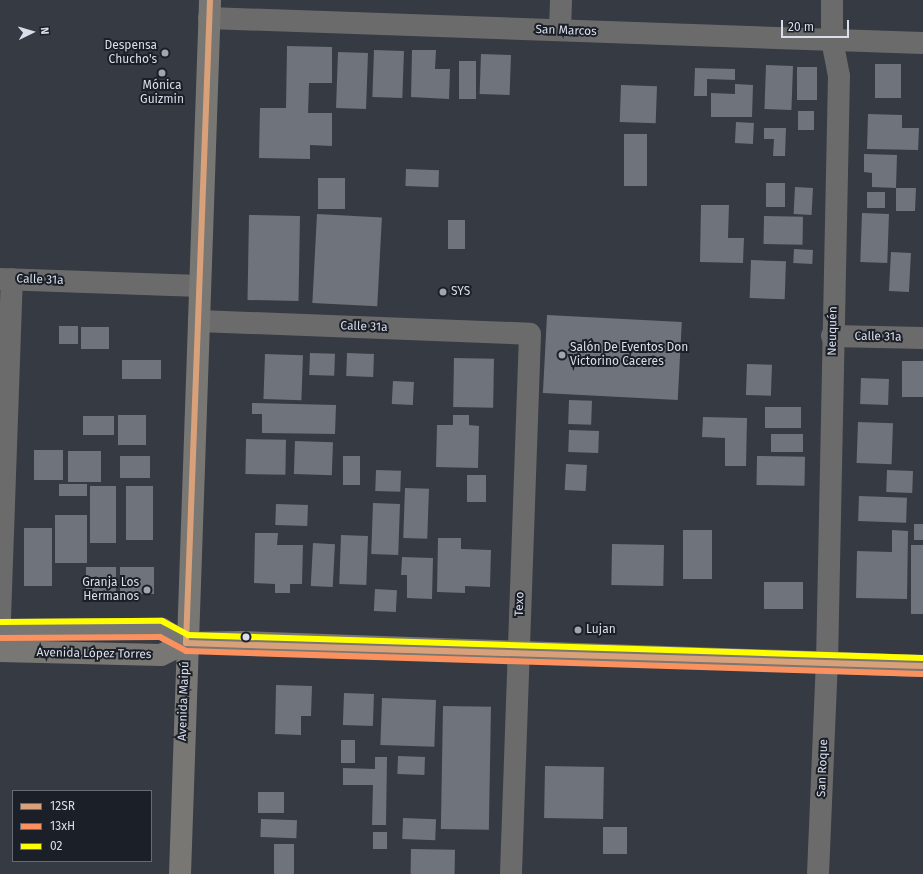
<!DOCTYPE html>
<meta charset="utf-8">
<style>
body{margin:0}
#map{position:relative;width:923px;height:874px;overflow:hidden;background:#363a43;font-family:"Fira Sans",sans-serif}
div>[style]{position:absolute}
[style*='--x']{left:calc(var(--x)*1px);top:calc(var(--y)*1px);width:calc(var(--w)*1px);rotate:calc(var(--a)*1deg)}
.building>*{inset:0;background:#6f737b;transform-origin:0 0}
.minor>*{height:22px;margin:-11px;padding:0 11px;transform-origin:11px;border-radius:11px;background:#6c6b6b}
.major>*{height:22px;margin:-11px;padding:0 11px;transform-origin:11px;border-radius:11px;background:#787774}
.bus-1>*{height:6px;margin:-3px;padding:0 3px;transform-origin:3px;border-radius:3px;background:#d9a179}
.bus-2>*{height:6px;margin:-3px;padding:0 3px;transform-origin:3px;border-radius:3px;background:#fa915f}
.bus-3>*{height:6px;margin:-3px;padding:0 3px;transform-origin:3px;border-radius:3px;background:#ff0}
.dots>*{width:11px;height:11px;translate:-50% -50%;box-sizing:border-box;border:2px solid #1b1f27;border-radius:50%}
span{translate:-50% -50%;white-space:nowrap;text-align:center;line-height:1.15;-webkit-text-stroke:4px #1b1f27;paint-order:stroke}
.street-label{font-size:12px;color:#dadeea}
.poi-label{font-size:12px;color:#dadeea}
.right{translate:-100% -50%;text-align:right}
.left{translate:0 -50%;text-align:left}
.legend{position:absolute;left:12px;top:790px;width:140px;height:72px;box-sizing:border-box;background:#1b1f27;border:1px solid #676b75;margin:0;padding:5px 7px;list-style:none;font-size:12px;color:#dadeea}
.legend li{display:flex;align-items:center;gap:8px;height:20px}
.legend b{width:20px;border:1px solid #676b75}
.north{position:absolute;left:12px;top:12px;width:40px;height:40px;-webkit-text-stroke:3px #1b1f27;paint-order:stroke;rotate:85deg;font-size:11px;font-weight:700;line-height:16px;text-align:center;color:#dadeea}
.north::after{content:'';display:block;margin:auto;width:14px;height:18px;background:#dadeea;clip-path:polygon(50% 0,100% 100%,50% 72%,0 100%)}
.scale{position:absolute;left:781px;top:20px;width:68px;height:18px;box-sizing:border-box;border:2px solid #dadeea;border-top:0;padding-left:5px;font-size:12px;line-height:14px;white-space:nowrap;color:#dadeea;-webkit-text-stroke:3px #1b1f27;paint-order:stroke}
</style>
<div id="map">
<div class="building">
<div style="clip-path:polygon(287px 46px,332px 47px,332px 83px,309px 83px,308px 113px,332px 113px,332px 146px,310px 145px,310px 159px,259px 158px,260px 108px,286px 108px)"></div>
<div style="left:374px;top:50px;width:30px;height:47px;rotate:2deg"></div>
<div style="clip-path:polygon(412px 50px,436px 50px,435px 69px,450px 69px,449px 99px,411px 97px)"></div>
<div style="left:338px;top:52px;width:30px;height:56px;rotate:2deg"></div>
<div style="left:481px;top:54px;width:30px;height:40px;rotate:2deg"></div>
<div style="left:459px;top:61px;width:17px;height:38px"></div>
<div style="left:875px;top:64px;width:26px;height:34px"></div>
<div style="left:766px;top:65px;width:27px;height:44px;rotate:2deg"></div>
<div style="left:797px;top:67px;width:20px;height:33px"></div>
<div style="clip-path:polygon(695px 68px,735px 69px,735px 80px,707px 79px,707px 96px,694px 96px)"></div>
<div style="clip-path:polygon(735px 84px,753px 85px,752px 117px,711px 117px,711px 93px,735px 94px)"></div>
<div style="left:621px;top:85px;width:36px;height:37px;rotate:2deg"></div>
<div style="left:798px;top:111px;width:16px;height:19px"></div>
<div style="clip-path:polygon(868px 114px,902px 115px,902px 128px,919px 128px,918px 150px,867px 149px)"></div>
<div style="left:736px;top:122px;width:18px;height:21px;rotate:3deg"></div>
<div style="clip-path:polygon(764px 128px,786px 128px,785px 156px,773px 156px,774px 139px,764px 139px)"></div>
<div style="left:624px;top:134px;width:23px;height:52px"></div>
<div style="clip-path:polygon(864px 154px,897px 155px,896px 188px,916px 188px,915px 211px,896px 211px,896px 188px,872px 187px,872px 173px,864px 172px)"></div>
<div style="left:406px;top:169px;width:33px;height:17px;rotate:2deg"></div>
<div style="left:318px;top:178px;width:27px;height:31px"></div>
<div style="left:766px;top:183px;width:19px;height:24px"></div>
<div style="left:795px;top:187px;width:18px;height:27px;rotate:3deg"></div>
<div style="left:867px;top:192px;width:18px;height:16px"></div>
<div style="clip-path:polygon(701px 205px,729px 205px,728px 238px,744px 238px,743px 263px,700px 262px)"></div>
<div style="left:862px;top:213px;width:27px;height:49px;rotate:2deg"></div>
<div style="left:317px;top:214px;width:65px;height:89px;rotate:3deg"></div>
<div style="left:249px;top:215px;width:51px;height:85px;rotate:1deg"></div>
<div style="left:764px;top:216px;width:39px;height:28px;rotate:1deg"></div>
<div style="left:448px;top:220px;width:17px;height:29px"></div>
<div style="left:794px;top:249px;width:19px;height:14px;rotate:3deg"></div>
<div style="left:891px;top:252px;width:20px;height:39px;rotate:3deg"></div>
<div style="left:751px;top:260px;width:35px;height:38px;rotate:2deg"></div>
<div style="left:547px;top:315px;width:135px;height:78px;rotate:3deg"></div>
<div style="left:59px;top:326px;width:19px;height:18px"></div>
<div style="left:81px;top:327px;width:28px;height:22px"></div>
<div style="left:310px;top:353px;width:25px;height:22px;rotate:2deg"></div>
<div style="left:347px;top:353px;width:27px;height:23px;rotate:2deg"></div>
<div style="left:265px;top:354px;width:38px;height:45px;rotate:2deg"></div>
<div style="left:454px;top:358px;width:40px;height:49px;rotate:1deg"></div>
<div style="left:122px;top:360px;width:39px;height:19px"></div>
<div style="left:902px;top:361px;width:21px;height:36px"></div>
<div style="left:747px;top:364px;width:25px;height:31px;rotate:2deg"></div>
<div style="left:861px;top:378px;width:28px;height:26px;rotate:2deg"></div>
<div style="left:393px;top:381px;width:21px;height:23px;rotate:3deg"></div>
<div style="left:569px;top:400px;width:23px;height:24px;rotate:2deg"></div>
<div style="clip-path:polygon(252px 403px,336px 405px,335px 434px,262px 433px,262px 414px,252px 414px)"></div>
<div style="left:765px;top:407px;width:36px;height:21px"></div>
<div style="left:118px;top:415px;width:28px;height:30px"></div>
<div style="clip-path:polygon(453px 415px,469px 415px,469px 425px,479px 426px,478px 468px,436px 467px,437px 425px,453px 425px)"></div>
<div style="left:83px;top:416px;width:31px;height:19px"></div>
<div style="clip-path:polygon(703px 417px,747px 418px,746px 466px,725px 466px,725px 438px,702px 437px)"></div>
<div style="left:858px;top:422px;width:35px;height:41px;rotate:2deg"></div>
<div style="left:569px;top:430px;width:30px;height:22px;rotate:2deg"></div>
<div style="left:771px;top:434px;width:32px;height:18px"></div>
<div style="left:246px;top:439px;width:40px;height:35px;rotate:1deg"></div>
<div style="left:295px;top:441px;width:38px;height:33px;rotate:2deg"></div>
<div style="left:34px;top:450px;width:29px;height:30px"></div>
<div style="left:68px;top:451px;width:33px;height:31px"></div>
<div style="left:120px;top:456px;width:30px;height:22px"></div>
<div style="left:343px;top:456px;width:17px;height:29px"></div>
<div style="left:757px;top:456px;width:48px;height:29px;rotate:1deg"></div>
<div style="left:566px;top:464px;width:21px;height:26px;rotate:3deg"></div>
<div style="left:376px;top:470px;width:25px;height:21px;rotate:2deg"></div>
<div style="left:887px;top:470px;width:26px;height:22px;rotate:2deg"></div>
<div style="left:467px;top:475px;width:19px;height:27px"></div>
<div style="left:59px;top:484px;width:28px;height:12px"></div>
<div style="left:90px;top:486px;width:26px;height:57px"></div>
<div style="left:126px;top:486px;width:27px;height:54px"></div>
<div style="left:405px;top:488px;width:24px;height:50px;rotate:2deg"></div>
<div style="left:859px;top:496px;width:48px;height:25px;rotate:2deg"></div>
<div style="left:373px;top:503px;width:27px;height:51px;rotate:2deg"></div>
<div style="left:276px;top:504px;width:32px;height:21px;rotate:2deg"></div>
<div style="left:55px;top:515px;width:32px;height:48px"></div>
<div style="left:914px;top:524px;width:9px;height:16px"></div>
<div style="left:24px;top:528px;width:28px;height:58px"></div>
<div style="left:683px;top:530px;width:29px;height:49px"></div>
<div style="clip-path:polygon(892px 530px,908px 531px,907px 599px,856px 598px,857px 551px,892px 552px)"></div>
<div style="clip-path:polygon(255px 533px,278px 533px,277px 545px,303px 545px,302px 584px,290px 584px,290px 593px,275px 593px,275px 584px,254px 583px)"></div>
<div style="left:341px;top:535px;width:27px;height:49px;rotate:2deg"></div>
<div style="clip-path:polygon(438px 538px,461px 538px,461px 549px,491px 550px,490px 587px,465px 586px,465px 593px,437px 592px)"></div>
<div style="left:313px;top:543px;width:22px;height:43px;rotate:3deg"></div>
<div style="left:612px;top:544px;width:52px;height:41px;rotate:1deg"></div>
<div style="left:911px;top:545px;width:12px;height:69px"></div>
<div style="clip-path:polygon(402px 557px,433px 558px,432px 599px,407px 598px,407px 575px,401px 575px)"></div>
<div style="left:86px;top:567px;width:30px;height:25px"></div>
<div style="left:120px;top:567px;width:34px;height:27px"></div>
<div style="left:764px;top:582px;width:39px;height:27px"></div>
<div style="left:375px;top:589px;width:22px;height:22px;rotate:3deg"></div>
<div style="clip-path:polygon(276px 685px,312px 686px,311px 716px,301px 716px,301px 735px,275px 734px)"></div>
<div style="left:344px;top:693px;width:30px;height:32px;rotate:2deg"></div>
<div style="left:382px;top:698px;width:54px;height:47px;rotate:2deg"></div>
<div style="left:443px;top:706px;width:48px;height:123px;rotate:1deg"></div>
<div style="left:341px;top:740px;width:14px;height:23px"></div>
<div style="left:398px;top:756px;width:27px;height:18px;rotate:2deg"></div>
<div style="clip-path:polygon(375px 757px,387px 757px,386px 825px,372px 825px,373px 785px,343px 785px,343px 768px,375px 769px)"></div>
<div style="left:545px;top:766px;width:59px;height:52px;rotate:1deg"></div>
<div style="left:258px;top:792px;width:26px;height:21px"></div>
<div style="left:403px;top:818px;width:33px;height:21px;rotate:2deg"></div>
<div style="left:261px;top:819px;width:36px;height:18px;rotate:2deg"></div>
<div style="left:603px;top:827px;width:24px;height:27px"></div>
<div style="left:373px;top:832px;width:14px;height:17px"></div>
<div style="left:274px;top:844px;width:20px;height:30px"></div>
<div style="left:411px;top:849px;width:44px;height:25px;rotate:1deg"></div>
</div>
<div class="minor">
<div style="--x:209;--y:18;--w:714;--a:2.01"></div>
<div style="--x:560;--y:30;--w:30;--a:-88"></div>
<div style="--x:0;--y:279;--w:200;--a:2"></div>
<div style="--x:199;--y:321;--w:331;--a:2.2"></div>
<div style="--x:530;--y:334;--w:540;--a:92.02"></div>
<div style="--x:832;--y:336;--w:91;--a:1.3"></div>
<div style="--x:0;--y:618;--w:339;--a:-88"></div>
<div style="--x:818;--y:874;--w:211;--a:-87.6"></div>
<div style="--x:827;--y:663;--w:587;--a:-88.83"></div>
<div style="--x:839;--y:76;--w:37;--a:-101"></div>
<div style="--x:832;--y:40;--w:40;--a:-90"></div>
</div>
<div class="major">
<div style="--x:0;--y:630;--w:162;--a:-0.4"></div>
<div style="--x:162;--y:629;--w:28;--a:30"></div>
<div style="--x:0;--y:651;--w:161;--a:1.4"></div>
<div style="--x:161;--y:655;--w:28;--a:-26"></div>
<div style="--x:186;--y:643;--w:56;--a:-1"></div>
<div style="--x:242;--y:642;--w:681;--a:2.02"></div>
<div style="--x:180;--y:874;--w:875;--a:-88.03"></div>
</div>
<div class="bus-1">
<div style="--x:186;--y:643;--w:737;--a:1.79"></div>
<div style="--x:186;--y:643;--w:643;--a:-87.86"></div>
</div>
<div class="bus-2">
<div style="--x:0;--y:638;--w:160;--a:-0.4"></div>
<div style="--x:160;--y:637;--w:30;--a:28"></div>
<div style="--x:186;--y:651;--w:737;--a:1.79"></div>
</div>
<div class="bus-3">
<div style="--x:0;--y:622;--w:162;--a:-0.4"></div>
<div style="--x:162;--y:621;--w:30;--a:28"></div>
<div style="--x:188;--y:635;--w:735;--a:1.79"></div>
</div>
<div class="dots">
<div style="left:165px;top:53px;background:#a1a5b0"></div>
<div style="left:162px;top:73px;background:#a1a5b0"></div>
<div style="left:443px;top:292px;background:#a1a5b0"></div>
<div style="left:562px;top:355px;background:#a1a5b0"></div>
<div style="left:147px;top:590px;background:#a1a5b0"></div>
<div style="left:578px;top:630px;background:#a1a5b0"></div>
<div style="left:246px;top:637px;background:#dadeea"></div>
</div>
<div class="street-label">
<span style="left:566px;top:31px;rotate:2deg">San Marcos</span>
<span style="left:40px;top:280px;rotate:2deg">Calle 31a</span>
<span style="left:364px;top:327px;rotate:2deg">Calle 31a</span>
<span style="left:833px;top:331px;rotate:-89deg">Neuquén</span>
<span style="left:878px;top:337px;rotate:1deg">Calle 31a</span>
<span style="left:520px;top:604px;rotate:-88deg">Texo</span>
<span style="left:94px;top:654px;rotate:1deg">Avenida López Torres</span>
<span style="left:184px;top:701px;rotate:-88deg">Avenida Maipú</span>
<span style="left:823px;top:768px;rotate:-88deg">San Roque</span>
</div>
<div class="poi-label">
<span class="right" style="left:157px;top:53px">Despensa<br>Chucho's</span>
<span style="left:162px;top:93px">Mónica<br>Guizmin</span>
<span class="left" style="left:451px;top:292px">SYS</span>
<span class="left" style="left:570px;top:355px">Salón De Eventos Don<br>Victorino Caceres</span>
<span class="right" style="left:139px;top:590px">Granja Los<br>Hermanos</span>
<span class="left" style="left:586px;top:630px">Lujan</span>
</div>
<ul class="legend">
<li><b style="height:5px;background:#d9a179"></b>12SR</li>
<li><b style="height:5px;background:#fa915f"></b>13xH</li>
<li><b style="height:5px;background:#ff0"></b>02</li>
</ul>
<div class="north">N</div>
<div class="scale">20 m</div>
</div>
